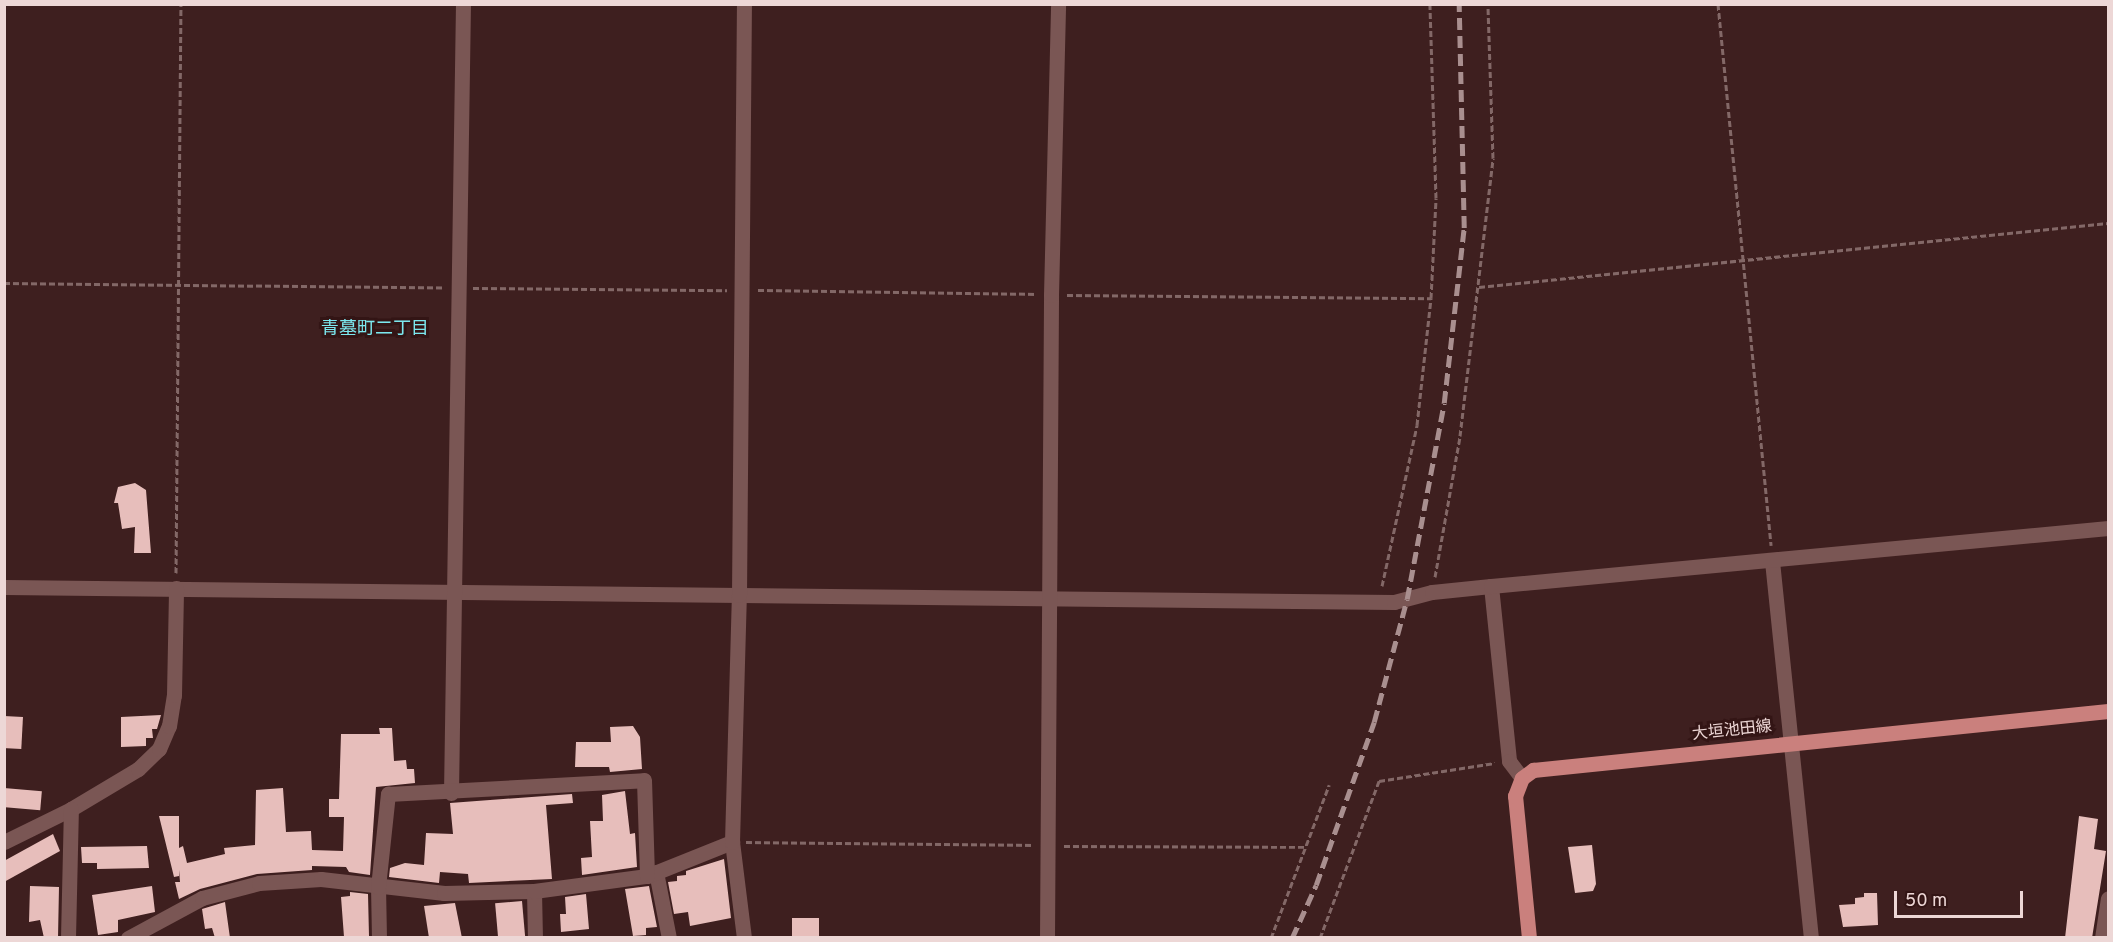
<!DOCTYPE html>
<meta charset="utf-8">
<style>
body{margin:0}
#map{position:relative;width:2113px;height:942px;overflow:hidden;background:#3e1f1f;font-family:Overpass,"Noto Sans JP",sans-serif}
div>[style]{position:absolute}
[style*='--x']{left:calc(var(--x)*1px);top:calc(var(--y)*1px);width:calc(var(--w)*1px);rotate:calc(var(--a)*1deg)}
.building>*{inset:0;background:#e7bebb;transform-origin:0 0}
.path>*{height:3px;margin-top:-1.5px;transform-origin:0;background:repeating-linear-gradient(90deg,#836867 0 6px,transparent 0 9px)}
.minor>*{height:15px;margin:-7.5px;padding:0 7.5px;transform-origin:7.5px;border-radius:7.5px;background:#7a5654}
.major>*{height:15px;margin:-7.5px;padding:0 7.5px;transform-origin:7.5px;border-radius:7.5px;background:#ca807d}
.rail>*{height:4.5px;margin-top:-2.25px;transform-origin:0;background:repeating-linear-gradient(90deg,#a98f8f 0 12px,transparent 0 18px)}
span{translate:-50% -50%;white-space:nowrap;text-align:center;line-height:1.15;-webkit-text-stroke:6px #331515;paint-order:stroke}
.street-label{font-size:16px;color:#edd7d6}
.neighbourhood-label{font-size:18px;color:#7ce8ef}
.frame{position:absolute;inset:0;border:6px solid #edd7d6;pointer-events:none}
.scale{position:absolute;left:1894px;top:891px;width:129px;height:27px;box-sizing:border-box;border:3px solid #edd7d6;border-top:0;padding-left:8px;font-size:18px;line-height:21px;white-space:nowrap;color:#edd7d6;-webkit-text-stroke:4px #331515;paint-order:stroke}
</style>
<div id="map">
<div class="building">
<div style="clip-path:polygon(135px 483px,146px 490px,151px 553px,134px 553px,135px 527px,122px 529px,118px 503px,114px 503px,118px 487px)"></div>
<div style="clip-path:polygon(161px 715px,157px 729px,152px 729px,153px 738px,146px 738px,146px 746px,121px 747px,121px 717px)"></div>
<div style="left:4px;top:716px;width:19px;height:32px;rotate:3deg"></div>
<div style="clip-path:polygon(633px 726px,640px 737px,642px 769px,610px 772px,609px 767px,575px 767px,576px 742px,611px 742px,610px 727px)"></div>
<div style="clip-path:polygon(379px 728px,392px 728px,394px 761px,406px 760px,407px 769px,414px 769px,415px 783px,376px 787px,370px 875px,349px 872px,346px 867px,312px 866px,312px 870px,257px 874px,200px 889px,179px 899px,175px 882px,180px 882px,179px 870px,179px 876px,174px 877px,159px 816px,179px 816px,179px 848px,183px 846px,187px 863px,225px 854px,224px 848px,255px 845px,256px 790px,283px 788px,286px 832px,311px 831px,312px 850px,343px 851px,344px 817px,329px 817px,329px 799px,339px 799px,341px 734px,380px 734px)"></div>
<div style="left:4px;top:788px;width:38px;height:19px;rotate:5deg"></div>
<div style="clip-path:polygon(625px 791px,630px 834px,635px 833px,637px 867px,582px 875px,581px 858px,592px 857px,590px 821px,603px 821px,602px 795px)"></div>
<div style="clip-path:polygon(572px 794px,573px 803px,546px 805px,552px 879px,469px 883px,468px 874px,440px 872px,439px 883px,389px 877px,390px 868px,405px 863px,424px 865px,426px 833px,453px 834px,450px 803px)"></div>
<div style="clip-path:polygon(2079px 816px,2098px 819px,2094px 849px,2106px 851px,2092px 938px,2065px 938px)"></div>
<div style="clip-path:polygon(53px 834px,60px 851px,4px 882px,4px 861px)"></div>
<div style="clip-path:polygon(1592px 845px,1596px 884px,1593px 891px,1575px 893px,1568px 847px)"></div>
<div style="clip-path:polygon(147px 846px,149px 868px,97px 869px,97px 863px,82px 863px,81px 847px)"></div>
<div style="clip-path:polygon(724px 859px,731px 918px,690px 926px,688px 912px,674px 914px,668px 882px,677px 881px,677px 876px,686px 875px,686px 871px)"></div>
<div style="clip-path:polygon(30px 886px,59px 887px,58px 938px,44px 938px,40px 920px,29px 922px)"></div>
<div style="clip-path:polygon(152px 886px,155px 912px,118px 920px,118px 932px,98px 935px,92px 895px)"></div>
<div style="clip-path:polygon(649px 886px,657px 927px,646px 928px,646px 935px,633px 936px,625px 889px)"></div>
<div style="clip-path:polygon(350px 892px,368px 894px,369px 936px,344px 937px,341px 897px,350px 896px)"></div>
<div style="clip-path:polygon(1864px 893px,1877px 893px,1878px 925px,1843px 927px,1839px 905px,1855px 904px,1855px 898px,1864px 897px)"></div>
<div style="clip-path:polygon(586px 894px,589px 929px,561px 932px,560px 914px,566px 914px,565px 897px)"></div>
<div style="left:522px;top:901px;width:37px;height:27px;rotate:85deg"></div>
<div style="clip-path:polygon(225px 902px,230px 938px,215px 938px,212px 928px,205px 929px,202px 909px)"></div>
<div style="clip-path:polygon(455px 903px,462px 938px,429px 938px,424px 906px)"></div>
<div style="left:792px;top:918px;width:27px;height:20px"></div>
</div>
<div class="path">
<div style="--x:1718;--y:4;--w:544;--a:84.4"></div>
<div style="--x:4;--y:283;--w:441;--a:0.6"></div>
<div style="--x:1479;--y:287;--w:632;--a:-5.81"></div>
<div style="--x:473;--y:288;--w:254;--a:0.5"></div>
<div style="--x:758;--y:290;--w:278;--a:0.8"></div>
<div style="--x:1067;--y:295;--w:364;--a:0.5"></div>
<div style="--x:176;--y:573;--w:569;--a:-89.5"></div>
<div style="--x:1435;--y:577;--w:143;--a:-79.9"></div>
<div style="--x:1460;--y:436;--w:280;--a:-83.2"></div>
<div style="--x:1493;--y:158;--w:154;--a:-91.9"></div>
<div style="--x:1382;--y:586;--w:165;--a:-77.7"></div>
<div style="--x:1417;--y:425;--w:128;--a:-83.7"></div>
<div style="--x:1431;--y:298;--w:100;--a:-87.1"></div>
<div style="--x:1436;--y:198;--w:194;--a:-91.8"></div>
<div style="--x:746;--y:842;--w:287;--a:0.6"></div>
<div style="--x:1064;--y:846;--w:241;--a:0.2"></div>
<div style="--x:1271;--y:938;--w:164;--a:-69.2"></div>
<div style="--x:1320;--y:938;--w:168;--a:-69.4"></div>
<div style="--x:1379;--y:781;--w:117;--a:-8.8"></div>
</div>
<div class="minor">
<div style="--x:1772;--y:561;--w:379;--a:84.1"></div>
<div style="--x:1491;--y:586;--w:176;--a:84.1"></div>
<div style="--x:1509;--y:761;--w:21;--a:53"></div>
<div style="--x:4;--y:587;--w:1390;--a:0.62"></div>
<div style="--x:1394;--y:602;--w:39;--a:-15"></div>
<div style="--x:1432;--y:592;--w:59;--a:-5.8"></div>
<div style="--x:1491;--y:586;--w:620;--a:-5.37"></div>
<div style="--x:451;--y:793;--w:789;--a:-89.13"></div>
<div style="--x:4;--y:842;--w:75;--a:-26.2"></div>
<div style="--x:71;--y:809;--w:78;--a:-30.8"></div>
<div style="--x:138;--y:769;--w:29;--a:-44"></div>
<div style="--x:159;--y:749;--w:25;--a:-67"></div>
<div style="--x:169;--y:726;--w:31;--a:-81"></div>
<div style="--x:174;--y:695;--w:107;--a:-88.9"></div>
<div style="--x:656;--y:872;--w:67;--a:78.9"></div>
<div style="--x:534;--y:891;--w:47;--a:88.8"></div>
<div style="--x:68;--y:938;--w:129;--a:-88.7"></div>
<div style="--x:128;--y:938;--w:84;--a:-28.4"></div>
<div style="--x:202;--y:898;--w:59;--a:-14.7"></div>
<div style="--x:259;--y:883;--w:62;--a:-3.7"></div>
<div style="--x:321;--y:879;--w:124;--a:6.5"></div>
<div style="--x:444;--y:893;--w:90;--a:-1.3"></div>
<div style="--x:534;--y:891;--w:114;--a:-7.6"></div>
<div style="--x:647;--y:876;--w:92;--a:-21.8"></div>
<div style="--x:379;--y:938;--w:51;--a:-91.1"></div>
<div style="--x:378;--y:887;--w:94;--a:-83.9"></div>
<div style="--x:388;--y:794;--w:256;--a:-3.1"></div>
<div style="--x:644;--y:780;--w:96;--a:88.2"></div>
<div style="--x:744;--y:938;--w:97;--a:-97.1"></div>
<div style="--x:732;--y:842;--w:247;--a:-88.4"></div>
<div style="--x:739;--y:595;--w:591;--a:-89.52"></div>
<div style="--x:1047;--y:938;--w:643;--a:-89.64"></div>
<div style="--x:1051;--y:295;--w:291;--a:-88.6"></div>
<div style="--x:2102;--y:938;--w:40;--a:-81.5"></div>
</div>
<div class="major">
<div style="--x:1529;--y:938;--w:143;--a:-95.6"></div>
<div style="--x:1515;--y:796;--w:19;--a:-69"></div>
<div style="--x:1522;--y:778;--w:14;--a:-36"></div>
<div style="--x:1533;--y:770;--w:578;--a:-5.86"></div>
</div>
<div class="rail">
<div style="--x:1292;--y:938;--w:58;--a:-65.6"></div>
<div style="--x:1316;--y:885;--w:173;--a:-70.4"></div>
<div style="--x:1374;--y:722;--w:127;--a:-75"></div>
<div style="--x:1407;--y:599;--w:199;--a:-79.3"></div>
<div style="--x:1444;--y:403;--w:176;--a:-83.5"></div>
<div style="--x:1464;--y:228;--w:224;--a:-91.3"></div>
</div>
<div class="street-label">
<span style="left:1732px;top:731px;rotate:-6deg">大垣池田線</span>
</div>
<div class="neighbourhood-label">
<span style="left:375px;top:330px">青墓町二丁目</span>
</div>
<div class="frame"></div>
<div class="scale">50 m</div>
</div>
